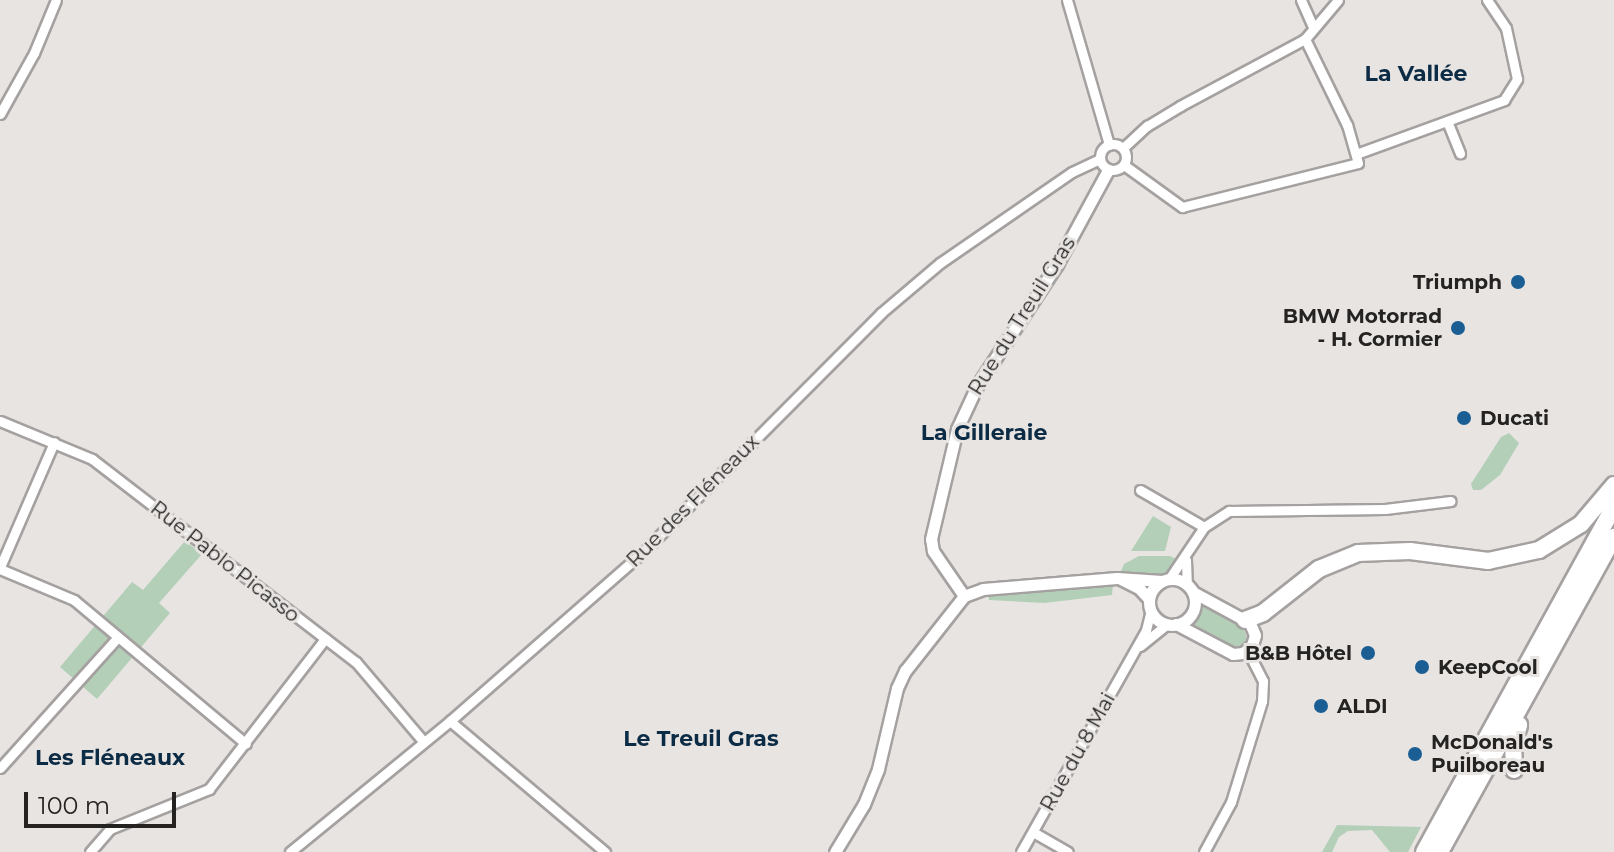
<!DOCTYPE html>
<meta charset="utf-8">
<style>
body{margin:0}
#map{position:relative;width:1614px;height:852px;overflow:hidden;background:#e7e4e2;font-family:Montserrat,sans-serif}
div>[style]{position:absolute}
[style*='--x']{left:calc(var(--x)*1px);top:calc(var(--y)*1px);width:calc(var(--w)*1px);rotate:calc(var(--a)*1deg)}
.green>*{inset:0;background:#b3cfb7}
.roads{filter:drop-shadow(2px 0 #a5a1a0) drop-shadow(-2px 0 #a5a1a0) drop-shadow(0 2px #a5a1a0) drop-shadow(0 -2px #a5a1a0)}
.minor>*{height:9px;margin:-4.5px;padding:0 4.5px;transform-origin:4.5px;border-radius:4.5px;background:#fff}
.minor>.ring{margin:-4.5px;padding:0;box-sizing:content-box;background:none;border:9px solid #fff;border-radius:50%}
.tertiary>*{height:11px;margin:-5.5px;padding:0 5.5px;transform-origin:5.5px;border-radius:5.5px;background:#fff}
.tertiary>.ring{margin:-5.5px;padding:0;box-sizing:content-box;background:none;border:11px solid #fff;border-radius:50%}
.trunk>*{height:16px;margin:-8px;padding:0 8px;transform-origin:8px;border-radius:8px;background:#fff}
.dots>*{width:22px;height:22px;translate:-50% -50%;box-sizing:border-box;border:4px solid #e7e4e2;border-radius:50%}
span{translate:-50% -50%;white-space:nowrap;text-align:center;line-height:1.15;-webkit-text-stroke:6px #e7e4e2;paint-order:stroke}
.poi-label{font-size:20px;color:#242322;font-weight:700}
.right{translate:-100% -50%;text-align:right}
.left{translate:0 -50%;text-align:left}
.street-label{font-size:20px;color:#242322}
.neighbourhood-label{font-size:22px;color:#0c2b45;font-weight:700}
.scale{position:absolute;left:24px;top:792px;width:152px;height:36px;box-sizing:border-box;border:4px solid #242322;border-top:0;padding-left:10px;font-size:24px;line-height:28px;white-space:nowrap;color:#242322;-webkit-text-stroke:6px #e7e4e2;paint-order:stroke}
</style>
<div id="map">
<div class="green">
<div style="clip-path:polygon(1509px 433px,1519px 443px,1500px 475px,1481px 490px,1473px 490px,1471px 484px,1501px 437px)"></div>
<div style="clip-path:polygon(1153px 516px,1171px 527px,1165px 551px,1131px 551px)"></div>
<div style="clip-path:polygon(185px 541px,202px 554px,159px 603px,170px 613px,97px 699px,60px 667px,132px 582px,143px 590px)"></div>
<div style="clip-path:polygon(1139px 556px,1170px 556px,1178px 560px,1169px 573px,1159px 576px,1121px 571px,1124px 564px)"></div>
<div style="clip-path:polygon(1101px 584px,1113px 584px,1112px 595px,1044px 603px,989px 600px,988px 595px)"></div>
<div style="clip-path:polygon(1200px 603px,1242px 625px,1247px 638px,1243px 645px,1232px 648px,1187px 625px,1198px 614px)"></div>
<div style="clip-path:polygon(1337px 825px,1421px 827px,1408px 852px,1390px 852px,1372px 830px,1348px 831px,1339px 837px,1332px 852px,1322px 852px)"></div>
</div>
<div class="roads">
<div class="minor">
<div style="--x:1067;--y:0;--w:151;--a:73.8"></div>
<div style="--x:1301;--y:0;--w:30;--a:66"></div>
<div style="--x:0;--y:114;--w:70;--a:-60.9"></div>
<div style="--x:34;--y:53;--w:57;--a:-67.5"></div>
<div style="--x:1447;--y:121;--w:35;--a:68"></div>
<div class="ring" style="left:1100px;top:144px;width:17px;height:17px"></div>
<div style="--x:1123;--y:148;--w:33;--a:-43"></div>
<div style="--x:1147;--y:126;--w:39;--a:-31"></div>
<div style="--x:1180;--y:106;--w:142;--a:-28.2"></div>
<div style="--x:1305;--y:39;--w:51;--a:-49.8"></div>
<div style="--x:1356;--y:154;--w:158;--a:-20"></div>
<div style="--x:1504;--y:100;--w:25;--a:-58"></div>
<div style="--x:1517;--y:79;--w:52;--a:-102.2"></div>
<div style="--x:1506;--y:28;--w:34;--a:-124"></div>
<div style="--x:1124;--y:165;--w:72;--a:35.9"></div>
<div style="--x:1182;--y:207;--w:181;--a:-14"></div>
<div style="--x:1358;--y:163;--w:40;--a:-106"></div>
<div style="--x:1347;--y:125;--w:96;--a:-116"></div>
<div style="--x:0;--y:421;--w:100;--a:22.4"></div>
<div style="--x:92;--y:459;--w:333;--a:37.6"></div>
<div style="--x:356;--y:662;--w:104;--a:49.7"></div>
<div style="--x:1140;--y:490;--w:74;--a:30"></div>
<div style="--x:1186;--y:560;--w:24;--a:88"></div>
<div style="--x:0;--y:567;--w:136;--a:-66.6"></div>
<div style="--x:0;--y:569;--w:80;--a:22.7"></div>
<div style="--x:74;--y:600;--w:224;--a:39.9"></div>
<div style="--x:1169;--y:579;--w:63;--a:-56.1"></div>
<div style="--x:1204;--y:527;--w:30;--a:-33"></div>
<div style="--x:1229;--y:511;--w:156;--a:-0.7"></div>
<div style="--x:1385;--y:509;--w:66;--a:-6.9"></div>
<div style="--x:1140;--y:646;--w:35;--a:-39"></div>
<div style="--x:450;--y:721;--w:203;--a:40.2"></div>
<div style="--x:0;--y:768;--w:176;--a:-48"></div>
<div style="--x:1033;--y:832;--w:40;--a:29.7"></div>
<div style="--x:90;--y:852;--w:30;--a:-49"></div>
<div style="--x:110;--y:829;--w:107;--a:-22"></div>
<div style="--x:209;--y:789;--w:190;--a:-52.3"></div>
<div style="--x:290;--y:852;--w:207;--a:-39.3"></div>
<div style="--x:450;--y:721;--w:254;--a:-41.2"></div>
<div style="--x:641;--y:554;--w:340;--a:-45.1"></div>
<div style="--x:881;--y:313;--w:77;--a:-40.3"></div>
<div style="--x:940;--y:263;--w:160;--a:-34.6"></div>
<div style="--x:1072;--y:172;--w:31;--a:-25"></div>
<div style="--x:1021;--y:852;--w:255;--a:-60.6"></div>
<div style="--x:1146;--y:630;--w:21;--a:-76"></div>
<div style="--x:1204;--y:852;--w:57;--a:-61.6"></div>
<div style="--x:1231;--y:802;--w:106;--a:-72.9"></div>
<div style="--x:1262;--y:701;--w:20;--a:-87"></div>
<div style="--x:1263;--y:681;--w:34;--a:-117"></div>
</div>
<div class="tertiary">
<div class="ring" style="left:1149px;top:579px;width:35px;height:35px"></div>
<div style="--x:1121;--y:579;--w:20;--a:27"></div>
<div style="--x:1139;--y:588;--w:15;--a:48"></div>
<div style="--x:964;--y:596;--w:55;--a:-124.6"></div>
<div style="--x:933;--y:551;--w:12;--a:-99"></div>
<div style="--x:931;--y:539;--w:113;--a:-76.7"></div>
<div style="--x:957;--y:429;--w:47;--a:-65.1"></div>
<div style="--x:977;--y:386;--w:146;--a:-56.7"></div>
<div style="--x:1057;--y:264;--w:107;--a:-61.5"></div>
<div style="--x:1176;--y:624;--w:64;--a:27.8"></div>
<div style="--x:1233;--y:654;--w:10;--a:-6"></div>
<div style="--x:1243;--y:653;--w:12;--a:-42"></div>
<div style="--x:1252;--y:645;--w:10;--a:-73"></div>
<div style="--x:1255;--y:635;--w:13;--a:-113"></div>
<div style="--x:1250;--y:623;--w:65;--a:-151.5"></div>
<div style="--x:835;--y:852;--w:56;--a:-58.9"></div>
<div style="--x:864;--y:804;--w:38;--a:-68"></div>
<div style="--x:878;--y:769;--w:83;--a:-76.8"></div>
<div style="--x:897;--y:688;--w:19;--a:-65"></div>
<div style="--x:905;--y:671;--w:95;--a:-51.8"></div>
<div style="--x:964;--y:596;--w:20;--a:-20"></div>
<div style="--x:983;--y:589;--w:134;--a:-4.7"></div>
<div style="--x:1117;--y:578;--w:45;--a:3.8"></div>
</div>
<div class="trunk">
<div style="--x:1245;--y:620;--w:19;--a:-21"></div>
<div style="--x:1263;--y:613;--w:71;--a:-38.2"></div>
<div style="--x:1319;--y:569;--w:42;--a:-22.3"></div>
<div style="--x:1358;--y:553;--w:52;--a:-2.2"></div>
<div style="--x:1410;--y:551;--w:79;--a:7.3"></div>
<div style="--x:1488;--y:561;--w:52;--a:-12.2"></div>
<div style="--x:1539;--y:550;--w:49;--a:-31.8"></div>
<div style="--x:1581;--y:524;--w:51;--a:-49.8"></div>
<div style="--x:1514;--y:770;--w:26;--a:-92"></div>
<div style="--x:1513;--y:744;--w:20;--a:-72"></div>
<div style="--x:1424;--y:852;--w:395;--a:-61.2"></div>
<div style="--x:1440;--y:852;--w:360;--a:-61.1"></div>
</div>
</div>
<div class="dots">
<div style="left:1518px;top:282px;background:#1a5e93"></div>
<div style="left:1458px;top:328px;background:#1a5e93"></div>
<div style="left:1464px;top:418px;background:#1a5e93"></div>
<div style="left:1368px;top:653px;background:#1a5e93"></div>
<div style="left:1422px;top:667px;background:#1a5e93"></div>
<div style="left:1321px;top:706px;background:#1a5e93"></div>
<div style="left:1415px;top:754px;background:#1a5e93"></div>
</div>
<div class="poi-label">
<span class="right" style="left:1502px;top:282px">Triumph</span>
<span class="right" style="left:1442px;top:328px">BMW Motorrad<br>- H. Cormier</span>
<span class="left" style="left:1480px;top:418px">Ducati</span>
<span class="right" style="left:1352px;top:653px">B&amp;B Hôtel</span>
<span class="left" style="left:1438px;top:667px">KeepCool</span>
<span class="left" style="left:1337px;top:706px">ALDI</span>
<span class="left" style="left:1431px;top:754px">McDonald's<br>Puilboreau</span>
</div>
<div class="street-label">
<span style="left:1022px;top:316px;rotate:-58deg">Rue du Treuil Gras</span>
<span style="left:693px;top:501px;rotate:-45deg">Rue des Fléneaux</span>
<span style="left:225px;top:562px;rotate:38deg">Rue Pablo Picasso</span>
<span style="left:1078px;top:752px;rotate:-61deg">Rue du 8 Mai</span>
</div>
<div class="neighbourhood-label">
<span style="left:1416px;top:74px">La Vallée</span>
<span style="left:984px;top:433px">La Gilleraie</span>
<span style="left:701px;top:739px">Le Treuil Gras</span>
<span style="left:110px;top:758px">Les Fléneaux</span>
</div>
<div class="scale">100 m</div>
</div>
